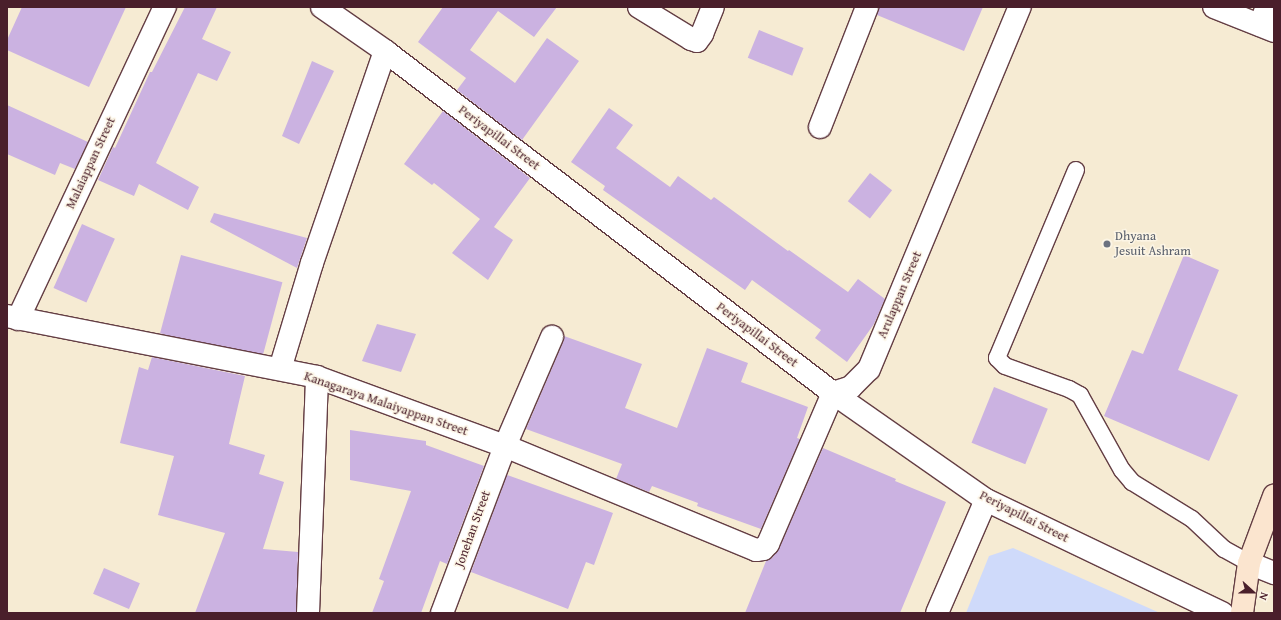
<!DOCTYPE html>
<style>
body{margin:0}
#map{position:relative;width:1281px;height:620px;overflow:hidden;background:#f6ebd3;font-family:"Gentium Book Plus",serif}
div>[style]{position:absolute}
.built>*{inset:0;background:#cfdafa}
.building>*{inset:0;background:#cbb2e1;transform-origin:0 0}
.roads{filter:drop-shadow(1px 0 #643e44) drop-shadow(-1px 0 #643e44) drop-shadow(0 1px #643e44) drop-shadow(0 -1px #643e44)}
.lane>*{height:16px;margin:-8px;padding:0 8px;transform-origin:8px;border-radius:8px;background:#fff}
.street>*{height:22px;margin:-11px;padding:0 11px;transform-origin:11px;border-radius:11px;background:#fff}
.secondary>*{height:22px;margin:-11px;padding:0 11px;transform-origin:11px;border-radius:11px;background:#fbe5cf}
.dots>*{width:11px;height:11px;translate:-50% -50%;box-sizing:border-box;border:2px solid #fcf5e5;border-radius:50%}
span{translate:-50% -50%;white-space:nowrap;text-align:center;line-height:1.15;-webkit-text-stroke:3px #fcf5e5;paint-order:stroke}
.street-label{font-size:13px;color:#4a1f2b}
.worship-label{font-size:13px;color:#5b616d}
.left{translate:0 -50%;text-align:left}
.frame{position:absolute;inset:0;border:8px solid #4a1f2b;pointer-events:none}
.north{position:absolute;left:1233px;top:572px;width:40px;height:40px;-webkit-text-stroke:3px #fcf5e5;paint-order:stroke;rotate:111deg;font-size:11px;font-weight:700;line-height:16px;text-align:center;color:#4a1f2b}
.north::after{content:'';display:block;margin:auto;width:14px;height:18px;background:#4a1f2b;clip-path:polygon(50% 0,100% 100%,50% 72%,0 100%)}
</style>
<div id="map">
<div class="built">
<div style="clip-path:polygon(1013px 548px,1160px 613px,966px 613px,989px 556px)"></div>
</div>
<div class="building">
<div style="clip-path:polygon(22px 7px,126px 7px,89px 87px,7px 50px,7px 40px)"></div>
<div style="clip-path:polygon(185px 7px,217px 7px,202px 39px,231px 52px,217px 81px,198px 73px,156px 163px,199px 187px,188px 210px,139px 184px,134px 196px,98px 180px,113px 147px,115px 148px,150px 72px,152px 72px)"></div>
<div style="clip-path:polygon(443px 7px,557px 7px,534px 37px,498px 11px,470px 50px,515px 83px,547px 38px,579px 61px,522px 140px,457px 90px,466px 78px,418px 42px)"></div>
<div style="clip-path:polygon(879px 7px,983px 7px,964px 51px,877px 15px)"></div>
<div style="left:759px;top:30px;width:48px;height:30px;rotate:22deg"></div>
<div style="clip-path:polygon(312px 61px,334px 71px,299px 144px,282px 136px)"></div>
<div style="clip-path:polygon(7px 105px,88px 142px,75px 169px,60px 163px,55px 175px,7px 154px)"></div>
<div style="clip-path:polygon(609px 108px,633px 125px,616px 148px,670px 187px,678px 176px,711px 200px,714px 197px,788px 251px,789px 250px,848px 292px,858px 279px,885px 299px,874px 324px,847px 362px,815px 338px,821px 330px,752px 280px,745px 290px,603px 190px,605px 186px,571px 162px)"></div>
<div style="clip-path:polygon(443px 111px,530px 178px,494px 227px,513px 240px,488px 280px,452px 253px,480px 219px,434px 183px,432px 185px,404px 164px)"></div>
<div style="left:870px;top:173px;width:28px;height:36px;rotate:38deg"></div>
<div style="clip-path:polygon(214px 213px,307px 238px,297px 268px,210px 222px)"></div>
<div style="left:82px;top:224px;width:36px;height:70px;rotate:24deg"></div>
<div style="left:181px;top:255px;width:105px;height:81px;rotate:15deg"></div>
<div style="clip-path:polygon(1184px 255px,1219px 270px,1178px 370px,1238px 395px,1209px 461px,1104px 416px,1132px 350px,1143px 354px)"></div>
<div style="clip-path:polygon(377px 324px,416px 334px,401px 372px,362px 361px)"></div>
<div style="clip-path:polygon(564px 336px,642px 364px,625px 408px,677px 428px,707px 348px,748px 363px,741px 382px,808px 407px,797px 438px,800px 439px,761px 529px,697px 506px,698px 503px,652px 486px,649px 492px,616px 479px,622px 464px,526px 429px,563px 342px)"></div>
<div style="clip-path:polygon(152px 357px,245px 376px,229px 444px,265px 455px,259px 474px,284px 482px,263px 549px,298px 552px,296px 613px,195px 613px,225px 533px,158px 515px,174px 456px,120px 443px,139px 367px,148px 370px)"></div>
<div style="left:994px;top:387px;width:58px;height:60px;rotate:22deg"></div>
<div style="clip-path:polygon(350px 430px,426px 441px,426px 445px,484px 466px,447px 564px,440px 561px,421px 613px,372px 613px,384px 581px,379px 579px,411px 491px,350px 480px)"></div>
<div style="clip-path:polygon(823px 448px,896px 479px,895px 481px,946px 502px,900px 613px,745px 613px,766px 561px,772px 558px,779px 549px)"></div>
<div style="clip-path:polygon(507px 475px,613px 513px,594px 565px,586px 562px,568px 609px,471px 572px)"></div>
<div style="left:104px;top:568px;width:39px;height:28px;rotate:23deg"></div>
</div>
<div class="roads">
<div class="lane">
<div style="left:1076px;top:170px;width:204px;rotate:112.8deg"></div>
<div style="left:997px;top:358px;width:11px;rotate:45deg"></div>
<div style="left:1005px;top:366px;width:68px;rotate:19.8deg"></div>
<div style="left:1069px;top:389px;width:13px;rotate:29deg"></div>
<div style="left:1080px;top:395px;width:86px;rotate:60.8deg"></div>
<div style="left:1122px;top:470px;width:16px;rotate:50deg"></div>
<div style="left:1132px;top:482px;width:70px;rotate:31.7deg"></div>
<div style="left:1192px;top:519px;width:44px;rotate:43.2deg"></div>
<div style="left:1224px;top:549px;width:29px;rotate:29deg"></div>
</div>
<div class="street">
<div style="left:322px;top:7px;width:77px;rotate:34.9deg"></div>
<div style="left:385px;top:51px;width:564px;rotate:37.36deg"></div>
<div style="left:833px;top:393px;width:187px;rotate:35deg"></div>
<div style="left:986px;top:500px;width:262px;rotate:25.6deg"></div>
<div style="left:639px;top:7px;width:61px;rotate:31.6deg"></div>
<div style="left:691px;top:39px;width:6px;rotate:18deg"></div>
<div style="left:697px;top:41px;width:9px;rotate:-54deg"></div>
<div style="left:702px;top:34px;width:29px;rotate:-68deg"></div>
<div style="left:1214px;top:7px;width:65px;rotate:21.8deg"></div>
<div style="left:1260px;top:25px;width:19px;rotate:-69deg"></div>
<div style="left:820px;top:127px;width:129px;rotate:-68.6deg"></div>
<div style="left:7px;top:316px;width:316px;rotate:11.1deg"></div>
<div style="left:317px;top:377px;width:200px;rotate:20.2deg"></div>
<div style="left:505px;top:446px;width:272px;rotate:22.5deg"></div>
<div style="left:756px;top:550px;width:7px;rotate:-8deg"></div>
<div style="left:763px;top:549px;width:7px;rotate:-45deg"></div>
<div style="left:768px;top:544px;width:164px;rotate:-66.7deg"></div>
<div style="left:833px;top:393px;width:19px;rotate:-18deg"></div>
<div style="left:851px;top:387px;width:25px;rotate:-45deg"></div>
<div style="left:869px;top:369px;width:392px;rotate:-67.4deg"></div>
<div style="left:18px;top:319px;width:345px;rotate:-64.8deg"></div>
<div style="left:280px;top:369px;width:111px;rotate:-73.2deg"></div>
<div style="left:312px;top:263px;width:224px;rotate:-71deg"></div>
<div style="left:1249px;top:563px;width:27px;rotate:22deg"></div>
<div style="left:308px;top:613px;width:236px;rotate:-87.8deg"></div>
<div style="left:442px;top:613px;width:178px;rotate:-69.3deg"></div>
<div style="left:505px;top:446px;width:119px;rotate:-66.7deg"></div>
<div style="left:937px;top:613px;width:123px;rotate:-66.6deg"></div>
</div>
<div class="secondary">
<div style="left:1242px;top:613px;width:50px;rotate:-82deg"></div>
<div style="left:1249px;top:563px;width:72px;rotate:-69.5deg"></div>
</div>
</div>
<div class="dots">
<div style="left:1107px;top:244px;background:#6b7280"></div>
</div>
<div class="street-label">
<span style="left:499px;top:138px;rotate:37deg">Periyapillai Street</span>
<span style="left:91px;top:163px;rotate:-65deg">Malaiappan Street</span>
<span style="left:900px;top:295px;rotate:-67deg">Arulappan Street</span>
<span style="left:757px;top:335px;rotate:37deg">Periyapillai Street</span>
<span style="left:386px;top:404px;rotate:19deg">Kanagaraya Malaiyappan Street</span>
<span style="left:1024px;top:517px;rotate:27deg">Periyapillai Street</span>
<span style="left:473px;top:529px;rotate:-70deg">Jonehan Street</span>
</div>
<div class="worship-label">
<span class="left" style="left:1115px;top:244px">Dhyana<br>Jesuit Ashram</span>
</div>
<div class="frame"></div>
<div class="north">N</div>
</div>
